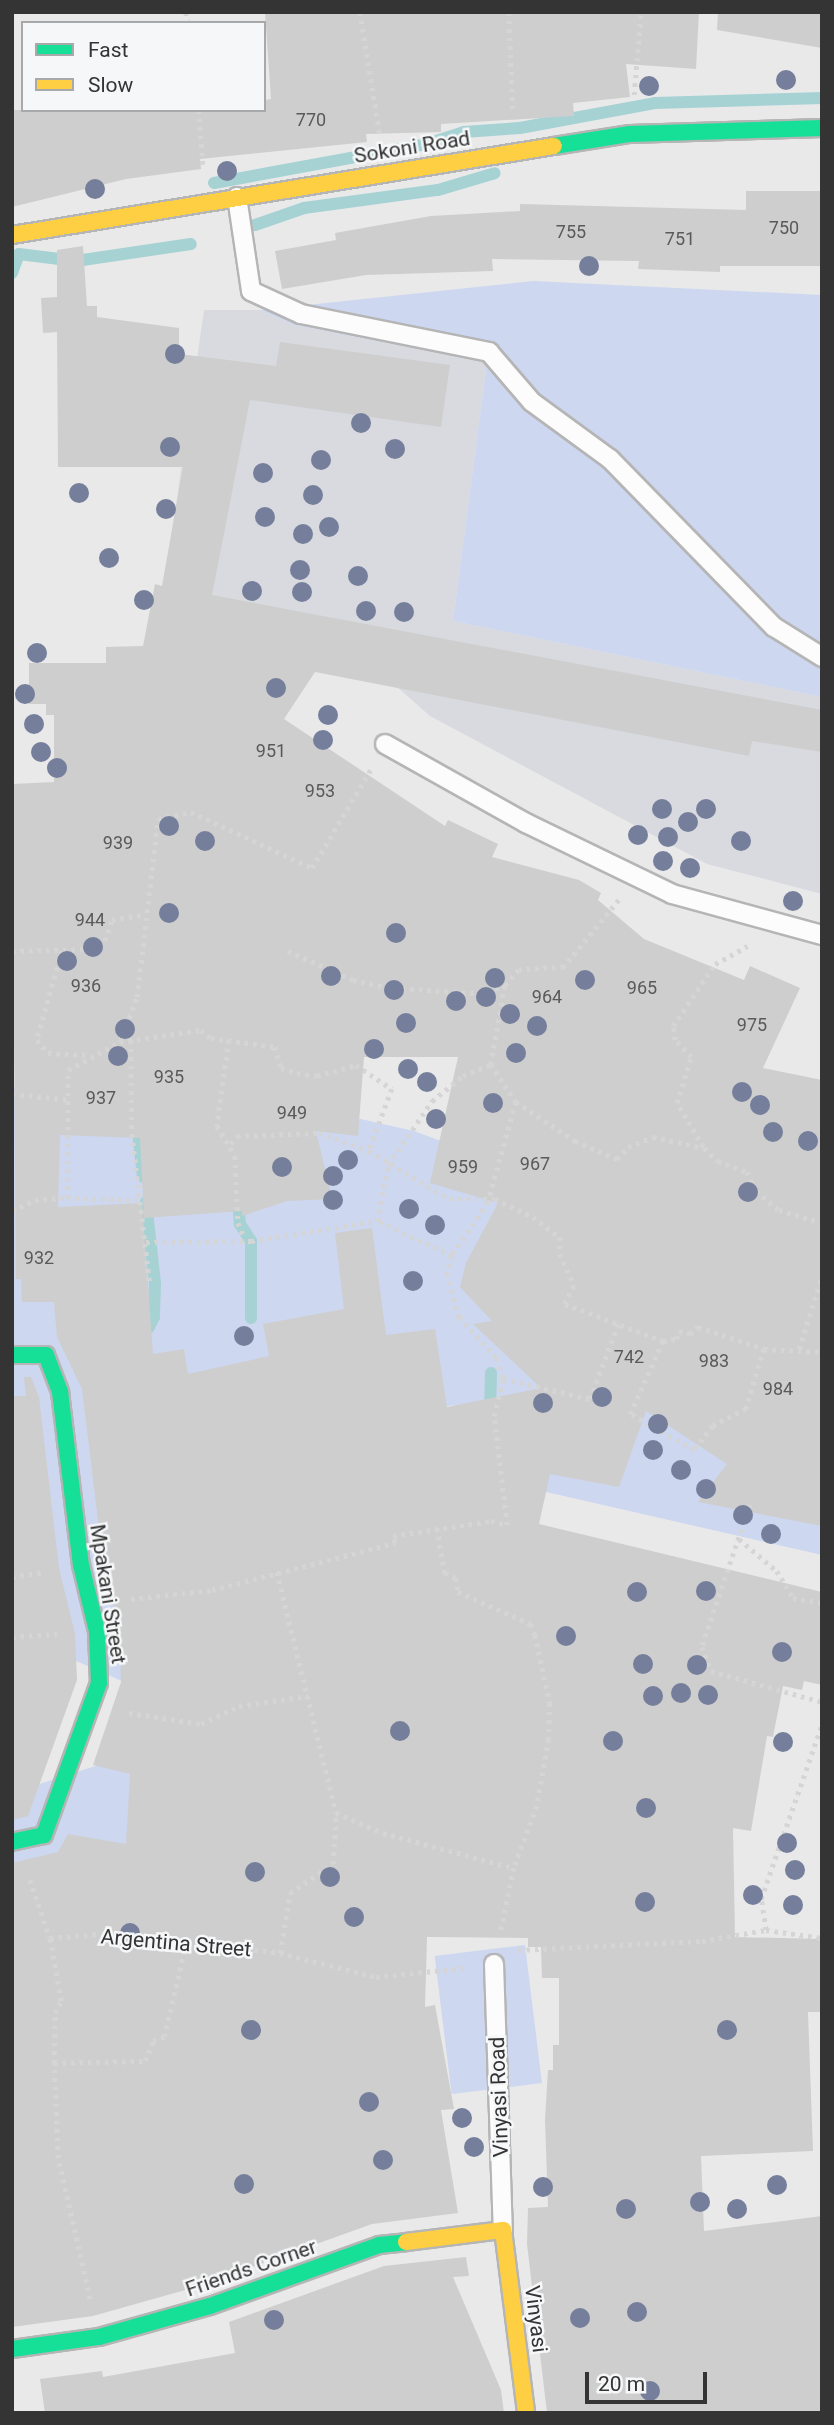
<!DOCTYPE html>
<style>
body{margin:0}
#map{position:relative;width:834px;height:2425px;overflow:hidden;background:#e9e9ea;font-family:Roboto,sans-serif}
div>[style]{position:absolute}
.built>*{inset:0;background:#d8dadf}
.green>*{inset:0;background:#cdd7ef;transform-origin:0 0}
.stream>*{height:12px;margin:-6px;padding:0 6px;transform-origin:6px;border-radius:6px;background:#a6d2d4}
.building>*{inset:0;background:#cecece}
.path>*{height:4.5px;margin-top:-2.25px;transform-origin:0;background:repeating-linear-gradient(90deg,#d5d5d6 0 3.5px,transparent 0 8.5px)}
.roads{filter:drop-shadow(2px 0 #b5b5b6) drop-shadow(-2px 0 #b5b5b6) drop-shadow(0 2px #b5b5b6) drop-shadow(0 -2px #b5b5b6)}
.lane>*{height:18px;margin:-9px;padding:0 9px;transform-origin:9px;border-radius:9px;background:#fcfcfc}
.fast>*{height:16px;margin:-8px;padding:0 8px;transform-origin:8px;border-radius:8px;background:#16e098}
.slow>*{height:16px;margin:-8px;padding:0 8px;transform-origin:8px;border-radius:8px;background:#ffcf43}
.trees>*{width:20px;height:20px;margin:-10px;border-radius:50%;background:#757f9b}
span{translate:-50% -50%;white-space:nowrap;text-align:center;line-height:1.15;-webkit-text-stroke:5px #f6f7f8;paint-order:stroke}
.number-label{font-size:18px;color:#5a5a5a}
.number-label span{-webkit-text-stroke-width:0}
.street-label{font-size:21px;color:#343434}
.frame{position:absolute;inset:0;border:14px solid #343434;pointer-events:none}
.legend{position:absolute;left:21px;top:21px;width:245px;height:91px;box-sizing:border-box;background:#f6f7f8;border:2px solid #a8a9aa;margin:0;padding:9px 12px;list-style:none;font-size:21px;color:#343434}
.legend li{display:flex;align-items:center;gap:14px;height:35px}
.legend b{width:35px;border:2px solid #a8a9aa}
.scale{position:absolute;left:585px;top:2372px;width:122px;height:32px;box-sizing:border-box;border:4px solid #343434;border-top:0;padding-left:9px;font-size:21px;line-height:24px;white-space:nowrap;color:#343434;-webkit-text-stroke:5px #f6f7f8;paint-order:stroke}
</style>
<div id="map">
<div class="built">
<div style="clip-path:polygon(204px 310px,260px 310px,294px 325px,487px 362px,453px 621px,822px 697px,822px 894px,707px 864px,430px 716px,388px 679px,234px 649px,169px 554px)"></div>
</div>
<div class="green">
<div style="clip-path:polygon(533px 281px,822px 295px,822px 697px,453px 621px,487px 362px,294px 325px,260px 310px)"></div>
<div style="clip-path:polygon(95px 1059px,414px 1131px,822px 1283px,822px 1555px,494px 1480px,483px 1402px,376px 1414px,338px 1697px,12px 1926px,12px 1793px,222px 1725px,65px 1656px,12px 1491px,12px 1088px)"></div>
<div style="left:525px;top:1945px;width:139px;height:91px;rotate:83deg"></div>
</div>
<div class="stream">
<div style="left:214px;top:183px;width:217px;rotate:-10.4deg"></div>
<div style="left:427px;top:144px;width:39px;rotate:-18deg"></div>
<div style="left:464px;top:132px;width:56px;rotate:-4.1deg"></div>
<div style="left:520px;top:128px;width:137px;rotate:-10.5deg"></div>
<div style="left:655px;top:103px;width:167px;rotate:-1.7deg"></div>
<div style="left:255px;top:225px;width:52px;rotate:-19.1deg"></div>
<div style="left:304px;top:208px;width:135px;rotate:-7.7deg"></div>
<div style="left:438px;top:190px;width:59px;rotate:-16.6deg"></div>
<div style="left:12px;top:273px;width:20px;rotate:-70deg"></div>
<div style="left:19px;top:254px;width:57px;rotate:7deg"></div>
<div style="left:76px;top:261px;width:116px;rotate:-8.4deg"></div>
<div style="left:137px;top:1122px;width:55px;rotate:83.8deg"></div>
<div style="left:238px;top:1197px;width:27px;rotate:86deg"></div>
<div style="left:240px;top:1224px;width:20px;rotate:57deg"></div>
<div style="left:251px;top:1241px;width:77px;rotate:90deg"></div>
<div style="left:146px;top:1202px;width:82px;rotate:83.7deg"></div>
<div style="left:155px;top:1284px;width:33px;rotate:92deg"></div>
<div style="left:154px;top:1317px;width:13px;rotate:117deg"></div>
<div style="left:490px;top:1414px;width:41px;rotate:-88.6deg"></div>
</div>
<div class="building">
<div style="clip-path:polygon(265px 12px,699px 12px,696px 69px,626px 64px,630px 97px,573px 103px,574px 116px,441px 124px,441px 132px,366px 134px,367px 142px,200px 159px,201px 169px,126px 179px,12px 207px,12px 110px,265px 110px,265px 100px,271px 99px)"></div>
<div style="clip-path:polygon(718px 12px,822px 12px,822px 48px,717px 30px)"></div>
<div style="clip-path:polygon(746px 191px,822px 191px,822px 266px,720px 266px,720px 272px,638px 269px,639px 261px,492px 259px,493px 271px,366px 275px,282px 289px,275px 251px,336px 240px,335px 233px,431px 216px,520px 211px,520px 204px,746px 210px)"></div>
<div style="clip-path:polygon(evenodd,83px 246px,87px 306px,97px 306px,97px 317px,179px 328px,179px 354px,276px 366px,280px 342px,450px 365px,441px 427px,250px 400px,212px 595px,822px 710px,822px 752px,752px 741px,749px 756px,315px 672px,284px 719px,445px 826px,448px 820px,498px 844px,492px 857px,579px 880px,601px 893px,598px 900px,644px 939px,744px 980px,750px 966px,800px 988px,763px 1068px,822px 1080px,822px 1526px,698px 1502px,727px 1464px,646px 1411px,619px 1487px,550px 1474px,539px 1524px,822px 1592px,822px 1685px,804px 1681px,802px 1690px,783px 1686px,773px 1737px,767px 1736px,751px 1831px,733px 1828px,735px 1937px,822px 1939px,822px 2012px,808px 2012px,813px 2151px,701px 2156px,704px 2231px,822px 2216px,822px 2413px,547px 2413px,527px 2244px,528px 2208px,548px 2207px,545px 2120px,548px 2070px,553px 2070px,553px 2045px,559px 2045px,559px 1978px,542px 1978px,541px 1947px,528px 1947px,528px 1938px,427px 1937px,425px 2007px,435px 2005px,454px 2109px,441px 2110px,458px 2213px,372px 2224px,203px 2285px,93px 2316px,12px 2327px,12px 1863px,58px 1852px,68px 1834px,126px 1844px,130px 1774px,93px 1765px,121px 1682px,119px 1630px,103px 1561px,82px 1389px,57px 1337px,54px 1302px,22px 1302px,21px 1279px,16px 1279px,12px 784px,54px 782px,54px 715px,46px 715px,46px 704px,29px 704px,29px 663px,106px 663px,106px 647px,143px 646px,155px 584px,162px 586px,183px 467px,58px 467px,57px 332px,43px 333px,41px 298px,57px 297px,57px 250px,83px 246px,364px 1057px,458px 1057px,430px 1183px,498px 1203px,466px 1263px,460px 1287px,492px 1321px,473px 1324px,541px 1388px,447px 1407px,435px 1329px,386px 1335px,372px 1228px,335px 1233px,344px 1309px,263px 1324px,269px 1356px,188px 1374px,184px 1349px,153px 1354px,142px 1203px,58px 1207px,60px 1135px,140px 1138px,144px 1218px,242px 1211px,242px 1216px,287px 1201px,332px 1199px,316px 1131px,358px 1136px,364px 1057px)"></div>
<div style="clip-path:polygon(24px 1377px,31px 1377px,39px 1397px,59px 1568px,75px 1634px,77px 1680px,28px 1816px,12px 1820px,12px 1396px,26px 1396px)"></div>
<div style="clip-path:polygon(466px 2257px,469px 2276px,453px 2277px,501px 2390px,504px 2413px,45px 2413px,40px 2379px,102px 2371px,103px 2377px,235px 2353px,229px 2322px,384px 2266px)"></div>
</div>
<div class="path">
<div style="left:186px;top:12px;width:11px;rotate:80deg"></div>
<div style="left:360px;top:12px;width:124px;rotate:80.7deg"></div>
<div style="left:509px;top:12px;width:100px;rotate:87.7deg"></div>
<div style="left:634px;top:95px;width:83px;rotate:-85.2deg"></div>
<div style="left:199px;top:110px;width:55px;rotate:85.8deg"></div>
<div style="left:619px;top:900px;width:87px;rotate:129.4deg"></div>
<div style="left:564px;top:967px;width:45px;rotate:176.2deg"></div>
<div style="left:519px;top:970px;width:21px;rotate:131deg"></div>
<div style="left:505px;top:986px;width:79px;rotate:100.2deg"></div>
<div style="left:491px;top:1064px;width:45px;rotate:56.7deg"></div>
<div style="left:516px;top:1102px;width:71px;rotate:33.5deg"></div>
<div style="left:575px;top:1141px;width:46px;rotate:23.2deg"></div>
<div style="left:617px;top:1159px;width:16px;rotate:-47deg"></div>
<div style="left:628px;top:1147px;width:27px;rotate:-22deg"></div>
<div style="left:653px;top:1137px;width:52px;rotate:12.2deg"></div>
<div style="left:704px;top:1148px;width:19px;rotate:43deg"></div>
<div style="left:718px;top:1161px;width:31px;rotate:21deg"></div>
<div style="left:747px;top:1172px;width:21px;rotate:65deg"></div>
<div style="left:756px;top:1191px;width:30px;rotate:40deg"></div>
<div style="left:779px;top:1210px;width:45px;rotate:16.8deg"></div>
<div style="left:12px;top:951px;width:78px;rotate:-1.5deg"></div>
<div style="left:90px;top:949px;width:17px;rotate:-28deg"></div>
<div style="left:105px;top:941px;width:22px;rotate:-72deg"></div>
<div style="left:112px;top:920px;width:34px;rotate:-10deg"></div>
<div style="left:62px;top:951px;width:92px;rotate:105.7deg"></div>
<div style="left:37px;top:1040px;width:17px;rotate:50deg"></div>
<div style="left:48px;top:1053px;width:40px;rotate:2.9deg"></div>
<div style="left:288px;top:951px;width:71px;rotate:24deg"></div>
<div style="left:353px;top:980px;width:33px;rotate:12deg"></div>
<div style="left:385px;top:987px;width:85px;rotate:4deg"></div>
<div style="left:470px;top:993px;width:36px;rotate:-11deg"></div>
<div style="left:131px;top:1040px;width:94px;rotate:89.4deg"></div>
<div style="left:132px;top:1134px;width:151px;rotate:83.2deg"></div>
<div style="left:229px;top:1040px;width:87px;rotate:97.9deg"></div>
<div style="left:217px;top:1126px;width:35px;rotate:59deg"></div>
<div style="left:235px;top:1156px;width:67px;rotate:87.4deg"></div>
<div style="left:238px;top:1223px;width:17px;rotate:66deg"></div>
<div style="left:120px;top:1042px;width:82px;rotate:-8.4deg"></div>
<div style="left:201px;top:1030px;width:13px;rotate:39deg"></div>
<div style="left:211px;top:1038px;width:65px;rotate:8deg"></div>
<div style="left:275px;top:1047px;width:22px;rotate:74deg"></div>
<div style="left:281px;top:1068px;width:17px;rotate:17deg"></div>
<div style="left:297px;top:1073px;width:20px;rotate:9deg"></div>
<div style="left:317px;top:1076px;width:41px;rotate:-15.8deg"></div>
<div style="left:356px;top:1065px;width:43px;rotate:33.7deg"></div>
<div style="left:392px;top:1089px;width:66px;rotate:110.4deg"></div>
<div style="left:369px;top:1151px;width:93px;rotate:31deg"></div>
<div style="left:449px;top:1199px;width:46px"></div>
<div style="left:495px;top:1199px;width:42px;rotate:25.3deg"></div>
<div style="left:533px;top:1217px;width:34px;rotate:37deg"></div>
<div style="left:560px;top:1237px;width:17px;rotate:90deg"></div>
<div style="left:560px;top:1254px;width:35px;rotate:66deg"></div>
<div style="left:574px;top:1286px;width:20px;rotate:117deg"></div>
<div style="left:565px;top:1304px;width:105px;rotate:20.7deg"></div>
<div style="left:12px;top:1094px;width:59px;rotate:5.8deg"></div>
<div style="left:516px;top:1102px;width:104px;rotate:105.6deg"></div>
<div style="left:488px;top:1202px;width:65px;rotate:123.7deg"></div>
<div style="left:452px;top:1256px;width:18px;rotate:106deg"></div>
<div style="left:447px;top:1273px;width:46px;rotate:74.7deg"></div>
<div style="left:459px;top:1317px;width:56px;rotate:47.2deg"></div>
<div style="left:497px;top:1358px;width:22px;rotate:74deg"></div>
<div style="left:503px;top:1379px;width:89px;rotate:12.9deg"></div>
<div style="left:590px;top:1399px;width:80px;rotate:-69.5deg"></div>
<div style="left:231px;top:1144px;width:10px;rotate:-53deg"></div>
<div style="left:237px;top:1136px;width:82px;rotate:-2.1deg"></div>
<div style="left:319px;top:1133px;width:53px;rotate:19.8deg"></div>
<div style="left:703px;top:1147px;width:51px;rotate:-120.6deg"></div>
<div style="left:677px;top:1103px;width:48px;rotate:-73.1deg"></div>
<div style="left:691px;top:1057px;width:23px;rotate:-133deg"></div>
<div style="left:675px;top:1040px;width:14px;rotate:-98deg"></div>
<div style="left:673px;top:1026px;width:75px;rotate:-55.9deg"></div>
<div style="left:715px;top:964px;width:37px;rotate:-29deg"></div>
<div style="left:67px;top:1198px;width:75px;rotate:1.5deg"></div>
<div style="left:12px;top:1211px;width:25px;rotate:-26deg"></div>
<div style="left:35px;top:1200px;width:32px;rotate:-4deg"></div>
<div style="left:67px;top:1198px;width:128px;rotate:-89.6deg"></div>
<div style="left:68px;top:1070px;width:59px;rotate:-28.3deg"></div>
<div style="left:120px;top:1042px;width:48px;rotate:-69.3deg"></div>
<div style="left:137px;top:997px;width:179px;rotate:-83.3deg"></div>
<div style="left:158px;top:819px;width:34px;rotate:-12deg"></div>
<div style="left:191px;top:812px;width:133px;rotate:24.8deg"></div>
<div style="left:312px;top:868px;width:115px;rotate:-59.2deg"></div>
<div style="left:146px;top:1242px;width:105px;rotate:-0.5deg"></div>
<div style="left:251px;top:1241px;width:128px;rotate:-9deg"></div>
<div style="left:452px;top:1256px;width:83px;rotate:-155deg"></div>
<div style="left:377px;top:1221px;width:57px;rotate:-78.9deg"></div>
<div style="left:388px;top:1165px;width:78px;rotate:-55.5deg"></div>
<div style="left:432px;top:1101px;width:40px;rotate:-39deg"></div>
<div style="left:463px;top:1076px;width:30px;rotate:-23deg"></div>
<div style="left:764px;top:1349px;width:63px;rotate:106.7deg"></div>
<div style="left:746px;top:1409px;width:37px;rotate:153deg"></div>
<div style="left:713px;top:1426px;width:31px;rotate:128deg"></div>
<div style="left:694px;top:1450px;width:73px;rotate:-150.6deg"></div>
<div style="left:630px;top:1414px;width:80px;rotate:-65.7deg"></div>
<div style="left:663px;top:1341px;width:13px;rotate:-9deg"></div>
<div style="left:676px;top:1339px;width:9px;rotate:-69deg"></div>
<div style="left:679px;top:1331px;width:11px;rotate:15deg"></div>
<div style="left:690px;top:1334px;width:11px;rotate:-41deg"></div>
<div style="left:698px;top:1327px;width:70px;rotate:18.4deg"></div>
<div style="left:764px;top:1349px;width:58px;rotate:3deg"></div>
<div style="left:799px;top:1349px;width:77px;rotate:-72.5deg"></div>
<div style="left:750px;top:1505px;width:150px;rotate:108.7deg"></div>
<div style="left:702px;top:1647px;width:26px;rotate:69deg"></div>
<div style="left:711px;top:1671px;width:115px;rotate:15.6deg"></div>
<div style="left:437px;top:1528px;width:46px;rotate:79.9deg"></div>
<div style="left:445px;top:1573px;width:12px;rotate:24deg"></div>
<div style="left:456px;top:1578px;width:14px;rotate:82deg"></div>
<div style="left:458px;top:1592px;width:80px;rotate:23.7deg"></div>
<div style="left:531px;top:1624px;width:12px;rotate:70deg"></div>
<div style="left:535px;top:1635px;width:70px;rotate:77.6deg"></div>
<div style="left:550px;top:1703px;width:36px;rotate:92deg"></div>
<div style="left:549px;top:1739px;width:68px;rotate:100.2deg"></div>
<div style="left:537px;top:1806px;width:66px;rotate:110.4deg"></div>
<div style="left:739px;top:1539px;width:50px;rotate:40.1deg"></div>
<div style="left:777px;top:1571px;width:31px;rotate:59deg"></div>
<div style="left:793px;top:1598px;width:29px;rotate:10deg"></div>
<div style="left:277px;top:1572px;width:248px;rotate:76.2deg"></div>
<div style="left:336px;top:1813px;width:51px;rotate:23.1deg"></div>
<div style="left:383px;top:1833px;width:136px;rotate:15deg"></div>
<div style="left:514px;top:1868px;width:68px;rotate:101.8deg"></div>
<div style="left:12px;top:1577px;width:30px;rotate:-9deg"></div>
<div style="left:131px;top:1599px;width:81px;rotate:-6.3deg"></div>
<div style="left:212px;top:1590px;width:189px;rotate:-14.4deg"></div>
<div style="left:395px;top:1543px;width:7px;rotate:-106deg"></div>
<div style="left:393px;top:1536px;width:99px;rotate:-8.7deg"></div>
<div style="left:491px;top:1521px;width:16px;rotate:14deg"></div>
<div style="left:507px;top:1525px;width:110px;rotate:-96.8deg"></div>
<div style="left:494px;top:1416px;width:38px;rotate:-76deg"></div>
<div style="left:12px;top:1637px;width:45px;rotate:-3.8deg"></div>
<div style="left:129px;top:1713px;width:73px;rotate:8.7deg"></div>
<div style="left:201px;top:1724px;width:42px;rotate:-25.3deg"></div>
<div style="left:239px;top:1706px;width:70px;rotate:-8.2deg"></div>
<div style="left:30px;top:1880px;width:61px;rotate:71deg"></div>
<div style="left:766px;top:1930px;width:31px;rotate:-99deg"></div>
<div style="left:761px;top:1899px;width:185px;rotate:-70.8deg"></div>
<div style="left:518px;top:1950px;width:184px;rotate:-2.8deg"></div>
<div style="left:702px;top:1941px;width:65px;rotate:-9.8deg"></div>
<div style="left:766px;top:1930px;width:57px;rotate:8.1deg"></div>
<div style="left:280px;top:1953px;width:61px;rotate:-80.5deg"></div>
<div style="left:290px;top:1893px;width:52px;rotate:-34deg"></div>
<div style="left:333px;top:1864px;width:51px;rotate:-86.6deg"></div>
<div style="left:54px;top:2063px;width:91px;rotate:-1.3deg"></div>
<div style="left:145px;top:2061px;width:22px;rotate:-68deg"></div>
<div style="left:153px;top:2041px;width:12px;rotate:-20deg"></div>
<div style="left:164px;top:2037px;width:97px;rotate:-76.8deg"></div>
<div style="left:90px;top:2299px;width:145px;rotate:-102.8deg"></div>
<div style="left:58px;top:2158px;width:95px;rotate:-92.4deg"></div>
<div style="left:54px;top:2063px;width:50px;rotate:-88.9deg"></div>
<div style="left:55px;top:2013px;width:13px;rotate:-63deg"></div>
<div style="left:61px;top:2001px;width:64px;rotate:-99.9deg"></div>
<div style="left:50px;top:1938px;width:61px;rotate:-4.7deg"></div>
<div style="left:111px;top:1933px;width:170px;rotate:6.7deg"></div>
<div style="left:280px;top:1953px;width:99px;rotate:14deg"></div>
<div style="left:376px;top:1977px;width:88px;rotate:-5.8deg"></div>
</div>
<div class="roads">
<div class="lane">
<div style="left:237px;top:197px;width:95px;rotate:81.5deg"></div>
<div style="left:251px;top:291px;width:55px;rotate:24.7deg"></div>
<div style="left:301px;top:314px;width:192px;rotate:11.4deg"></div>
<div style="left:489px;top:352px;width:66px;rotate:49.3deg"></div>
<div style="left:532px;top:402px;width:97px;rotate:36.2deg"></div>
<div style="left:610px;top:459px;width:235px;rotate:45.7deg"></div>
<div style="left:774px;top:627px;width:57px;rotate:32deg"></div>
<div style="left:385px;top:744px;width:162px;rotate:29.3deg"></div>
<div style="left:526px;top:823px;width:162px;rotate:25.9deg"></div>
<div style="left:672px;top:894px;width:156px;rotate:15.3deg"></div>
<div style="left:494px;top:1964px;width:266px;rotate:88.1deg"></div>
</div>
<div class="fast">
<div style="left:554px;top:146px;width:77px;rotate:-9deg"></div>
<div style="left:630px;top:134px;width:192px;rotate:-1.8deg"></div>
<div style="left:12px;top:1355px;width:34px"></div>
<div style="left:46px;top:1355px;width:40px;rotate:69deg"></div>
<div style="left:60px;top:1392px;width:174px;rotate:83.1deg"></div>
<div style="left:81px;top:1565px;width:68px;rotate:76.4deg"></div>
<div style="left:97px;top:1631px;width:52px;rotate:87.8deg"></div>
<div style="left:99px;top:1683px;width:162px;rotate:109.9deg"></div>
<div style="left:44px;top:1835px;width:33px;rotate:168deg"></div>
<div style="left:12px;top:2349px;width:88px;rotate:-7.9deg"></div>
<div style="left:99px;top:2337px;width:115px;rotate:-15.6deg"></div>
<div style="left:210px;top:2306px;width:180px;rotate:-19.8deg"></div>
<div style="left:379px;top:2245px;width:27px;rotate:-6deg"></div>
</div>
<div class="slow">
<div style="left:12px;top:235px;width:549px;rotate:-9.33deg"></div>
<div style="left:406px;top:2242px;width:98px;rotate:-7.1deg"></div>
<div style="left:503px;top:2230px;width:184px;rotate:82.8deg"></div>
</div>
</div>
<div class="trees">
<div style="left:786px;top:80px"></div>
<div style="left:649px;top:86px"></div>
<div style="left:227px;top:171px"></div>
<div style="left:95px;top:189px"></div>
<div style="left:589px;top:266px"></div>
<div style="left:175px;top:354px"></div>
<div style="left:361px;top:423px"></div>
<div style="left:170px;top:447px"></div>
<div style="left:395px;top:449px"></div>
<div style="left:321px;top:460px"></div>
<div style="left:263px;top:473px"></div>
<div style="left:79px;top:493px"></div>
<div style="left:313px;top:495px"></div>
<div style="left:166px;top:509px"></div>
<div style="left:265px;top:517px"></div>
<div style="left:329px;top:527px"></div>
<div style="left:303px;top:534px"></div>
<div style="left:109px;top:558px"></div>
<div style="left:300px;top:570px"></div>
<div style="left:358px;top:576px"></div>
<div style="left:252px;top:591px"></div>
<div style="left:302px;top:592px"></div>
<div style="left:144px;top:600px"></div>
<div style="left:366px;top:611px"></div>
<div style="left:404px;top:612px"></div>
<div style="left:37px;top:653px"></div>
<div style="left:276px;top:688px"></div>
<div style="left:25px;top:694px"></div>
<div style="left:328px;top:715px"></div>
<div style="left:34px;top:724px"></div>
<div style="left:323px;top:740px"></div>
<div style="left:41px;top:752px"></div>
<div style="left:57px;top:768px"></div>
<div style="left:662px;top:809px"></div>
<div style="left:706px;top:809px"></div>
<div style="left:688px;top:822px"></div>
<div style="left:169px;top:826px"></div>
<div style="left:638px;top:835px"></div>
<div style="left:668px;top:837px"></div>
<div style="left:205px;top:841px"></div>
<div style="left:741px;top:841px"></div>
<div style="left:663px;top:861px"></div>
<div style="left:690px;top:868px"></div>
<div style="left:793px;top:901px"></div>
<div style="left:169px;top:913px"></div>
<div style="left:396px;top:933px"></div>
<div style="left:93px;top:947px"></div>
<div style="left:67px;top:961px"></div>
<div style="left:331px;top:976px"></div>
<div style="left:495px;top:978px"></div>
<div style="left:585px;top:980px"></div>
<div style="left:394px;top:990px"></div>
<div style="left:486px;top:997px"></div>
<div style="left:456px;top:1001px"></div>
<div style="left:510px;top:1014px"></div>
<div style="left:406px;top:1023px"></div>
<div style="left:537px;top:1026px"></div>
<div style="left:125px;top:1029px"></div>
<div style="left:374px;top:1049px"></div>
<div style="left:516px;top:1053px"></div>
<div style="left:118px;top:1056px"></div>
<div style="left:408px;top:1069px"></div>
<div style="left:427px;top:1082px"></div>
<div style="left:742px;top:1092px"></div>
<div style="left:493px;top:1103px"></div>
<div style="left:760px;top:1105px"></div>
<div style="left:436px;top:1119px"></div>
<div style="left:773px;top:1132px"></div>
<div style="left:808px;top:1141px"></div>
<div style="left:348px;top:1160px"></div>
<div style="left:282px;top:1167px"></div>
<div style="left:333px;top:1176px"></div>
<div style="left:748px;top:1192px"></div>
<div style="left:333px;top:1200px"></div>
<div style="left:409px;top:1209px"></div>
<div style="left:435px;top:1225px"></div>
<div style="left:413px;top:1281px"></div>
<div style="left:244px;top:1336px"></div>
<div style="left:602px;top:1397px"></div>
<div style="left:543px;top:1403px"></div>
<div style="left:658px;top:1424px"></div>
<div style="left:653px;top:1450px"></div>
<div style="left:681px;top:1470px"></div>
<div style="left:706px;top:1489px"></div>
<div style="left:743px;top:1515px"></div>
<div style="left:771px;top:1534px"></div>
<div style="left:706px;top:1591px"></div>
<div style="left:637px;top:1592px"></div>
<div style="left:566px;top:1636px"></div>
<div style="left:782px;top:1652px"></div>
<div style="left:643px;top:1664px"></div>
<div style="left:697px;top:1665px"></div>
<div style="left:681px;top:1693px"></div>
<div style="left:708px;top:1695px"></div>
<div style="left:653px;top:1696px"></div>
<div style="left:400px;top:1731px"></div>
<div style="left:613px;top:1741px"></div>
<div style="left:783px;top:1742px"></div>
<div style="left:646px;top:1808px"></div>
<div style="left:787px;top:1843px"></div>
<div style="left:795px;top:1870px"></div>
<div style="left:255px;top:1872px"></div>
<div style="left:330px;top:1877px"></div>
<div style="left:753px;top:1895px"></div>
<div style="left:645px;top:1902px"></div>
<div style="left:793px;top:1905px"></div>
<div style="left:354px;top:1917px"></div>
<div style="left:130px;top:1933px"></div>
<div style="left:251px;top:2030px"></div>
<div style="left:727px;top:2030px"></div>
<div style="left:369px;top:2102px"></div>
<div style="left:462px;top:2118px"></div>
<div style="left:474px;top:2147px"></div>
<div style="left:383px;top:2160px"></div>
<div style="left:244px;top:2184px"></div>
<div style="left:777px;top:2185px"></div>
<div style="left:543px;top:2187px"></div>
<div style="left:700px;top:2202px"></div>
<div style="left:626px;top:2209px"></div>
<div style="left:737px;top:2209px"></div>
<div style="left:637px;top:2312px"></div>
<div style="left:580px;top:2318px"></div>
<div style="left:274px;top:2320px"></div>
<div style="left:650px;top:2391px"></div>
</div>
<div class="number-label">
<span style="left:311px;top:120px">770</span>
<span style="left:784px;top:228px">750</span>
<span style="left:571px;top:232px">755</span>
<span style="left:680px;top:239px">751</span>
<span style="left:271px;top:751px">951</span>
<span style="left:320px;top:791px">953</span>
<span style="left:118px;top:843px">939</span>
<span style="left:90px;top:920px">944</span>
<span style="left:86px;top:986px">936</span>
<span style="left:642px;top:988px">965</span>
<span style="left:547px;top:997px">964</span>
<span style="left:752px;top:1025px">975</span>
<span style="left:169px;top:1077px">935</span>
<span style="left:101px;top:1098px">937</span>
<span style="left:292px;top:1113px">949</span>
<span style="left:535px;top:1164px">967</span>
<span style="left:463px;top:1167px">959</span>
<span style="left:39px;top:1258px">932</span>
<span style="left:629px;top:1357px">742</span>
<span style="left:714px;top:1361px">983</span>
<span style="left:778px;top:1389px">984</span>
</div>
<div class="street-label">
<span style="left:412px;top:147px;rotate:-9deg">Sokoni Road</span>
<span style="left:108px;top:1594px;rotate:81deg">Mpakani Street</span>
<span style="left:176px;top:1943px;rotate:5deg">Argentina Street</span>
<span style="left:499px;top:2097px;rotate:-92deg">Vinyasi Road</span>
<span style="left:251px;top:2268px;rotate:-19deg">Friends Corner</span>
<span style="left:536px;top:2319px;rotate:83deg">Vinyasi</span>
</div>
<div class="frame"></div>
<ul class="legend">
<li><b style="height:9px;background:#16e098"></b>Fast</li>
<li><b style="height:9px;background:#ffcf43"></b>Slow</li>
</ul>
<div class="scale">20 m</div>
</div>
